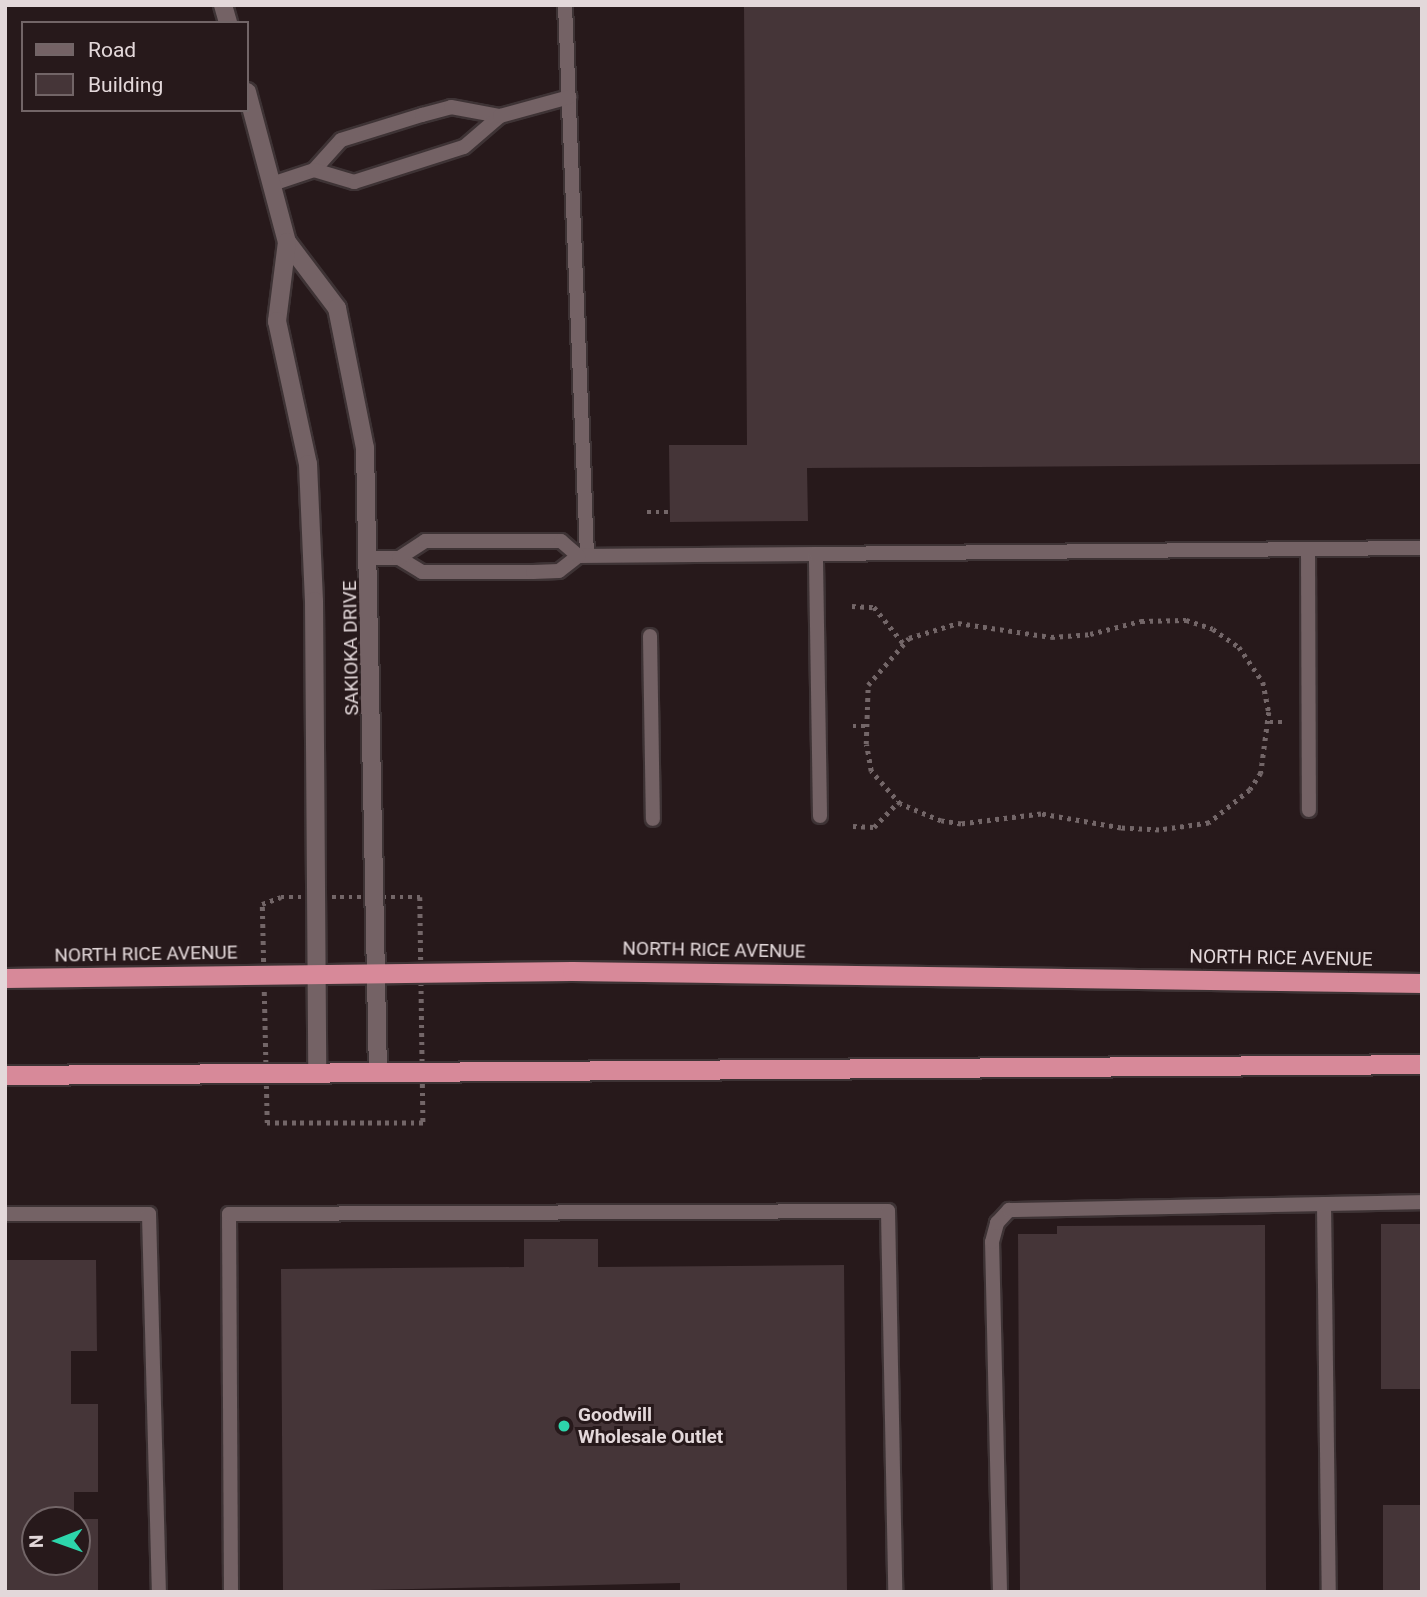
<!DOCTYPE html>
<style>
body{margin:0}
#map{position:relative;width:1427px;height:1597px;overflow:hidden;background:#27191b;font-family:Roboto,sans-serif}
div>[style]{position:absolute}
.building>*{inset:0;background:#453538;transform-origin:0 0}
.path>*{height:4.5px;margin-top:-2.25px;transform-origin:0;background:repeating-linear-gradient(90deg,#736668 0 3.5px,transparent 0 8.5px)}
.roads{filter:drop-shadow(2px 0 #3e3335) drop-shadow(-2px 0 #3e3335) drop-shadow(0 2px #3e3335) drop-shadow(0 -2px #3e3335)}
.service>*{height:14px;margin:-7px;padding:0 7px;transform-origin:7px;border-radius:7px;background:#746265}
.tertiary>*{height:18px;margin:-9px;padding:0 9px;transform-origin:9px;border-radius:9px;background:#746265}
.trunk>*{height:19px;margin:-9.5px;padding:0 9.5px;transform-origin:9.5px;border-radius:9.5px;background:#d78999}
.dots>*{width:19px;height:19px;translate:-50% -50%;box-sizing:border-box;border:4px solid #27191b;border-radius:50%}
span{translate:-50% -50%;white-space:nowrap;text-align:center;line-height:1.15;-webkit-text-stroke:6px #27191b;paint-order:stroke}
.street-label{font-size:19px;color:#e3d8da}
.poi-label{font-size:19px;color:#e3d8da;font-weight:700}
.left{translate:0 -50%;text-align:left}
.frame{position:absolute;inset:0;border:7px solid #e3d8da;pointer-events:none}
.legend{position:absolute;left:21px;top:21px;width:228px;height:91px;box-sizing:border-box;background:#27191b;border:2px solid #726567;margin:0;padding:9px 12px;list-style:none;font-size:21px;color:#e3d8da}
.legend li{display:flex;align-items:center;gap:14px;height:35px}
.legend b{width:35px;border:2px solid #726567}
.north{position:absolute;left:21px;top:1506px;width:70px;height:70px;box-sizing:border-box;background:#27191b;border:2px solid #726567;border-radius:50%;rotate:269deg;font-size:19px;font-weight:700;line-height:28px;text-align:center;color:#e3d8da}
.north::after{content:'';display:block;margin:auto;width:24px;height:32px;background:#2dd5ab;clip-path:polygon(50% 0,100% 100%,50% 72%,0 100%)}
</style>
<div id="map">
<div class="building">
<div style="clip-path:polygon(744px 5px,1422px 5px,1422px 464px,807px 468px,808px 521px,670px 522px,669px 445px,747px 445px)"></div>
<div style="left:1381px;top:1224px;width:41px;height:165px"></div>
<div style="clip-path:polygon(1265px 1225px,1266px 1592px,1020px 1592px,1018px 1234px,1057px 1234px,1057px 1226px)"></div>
<div style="clip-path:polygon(524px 1239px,598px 1239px,598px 1267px,844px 1265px,847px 1592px,680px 1592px,680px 1583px,283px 1592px,281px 1269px,524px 1267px)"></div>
<div style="clip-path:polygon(5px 1260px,96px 1260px,97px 1351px,71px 1351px,71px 1404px,98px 1404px,98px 1492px,74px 1492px,74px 1520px,35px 1520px,35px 1562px,77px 1562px,77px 1519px,98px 1519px,98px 1592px,5px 1592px)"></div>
<div style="left:1383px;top:1505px;width:39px;height:87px"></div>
</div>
<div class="path">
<div style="left:647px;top:512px;width:23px"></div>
<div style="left:852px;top:606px;width:22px;rotate:3deg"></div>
<div style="left:874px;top:607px;width:46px;rotate:51.1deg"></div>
<div style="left:1186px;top:620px;width:28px;rotate:18deg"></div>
<div style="left:1213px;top:629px;width:32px;rotate:35deg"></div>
<div style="left:1239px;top:647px;width:42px;rotate:55.6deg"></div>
<div style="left:1263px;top:682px;width:31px;rotate:79deg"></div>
<div style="left:1269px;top:712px;width:62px;rotate:97.5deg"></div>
<div style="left:1261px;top:773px;width:20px;rotate:123deg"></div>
<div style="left:1250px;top:790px;width:53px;rotate:141.2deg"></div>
<div style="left:1209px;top:823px;width:50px;rotate:172deg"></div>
<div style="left:1159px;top:830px;width:38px;rotate:-177deg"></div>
<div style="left:1121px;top:828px;width:81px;rotate:-170.1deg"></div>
<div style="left:1041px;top:814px;width:81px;rotate:172.9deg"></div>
<div style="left:961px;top:824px;width:20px;rotate:-171deg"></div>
<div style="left:941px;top:821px;width:44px;rotate:-157.5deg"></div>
<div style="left:900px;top:804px;width:44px;rotate:-131.3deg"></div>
<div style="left:871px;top:771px;width:27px;rotate:-100deg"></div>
<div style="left:866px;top:744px;width:59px;rotate:-88.1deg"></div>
<div style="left:868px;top:685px;width:62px;rotate:-48.9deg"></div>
<div style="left:909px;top:638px;width:51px;rotate:-17deg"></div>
<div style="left:958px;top:623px;width:94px;rotate:8.6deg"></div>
<div style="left:1051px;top:637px;width:39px;rotate:-4deg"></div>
<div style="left:1090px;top:634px;width:53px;rotate:-14.3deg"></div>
<div style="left:1141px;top:621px;width:45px;rotate:-1.3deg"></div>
<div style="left:1270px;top:722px;width:17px"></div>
<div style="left:853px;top:726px;width:13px"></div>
<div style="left:853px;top:826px;width:21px;rotate:3deg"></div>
<div style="left:874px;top:827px;width:35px;rotate:-46deg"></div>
<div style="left:420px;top:897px;width:226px;rotate:89.2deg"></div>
<div style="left:423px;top:1123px;width:156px;rotate:180deg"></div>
<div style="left:267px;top:1123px;width:219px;rotate:-91.3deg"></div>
<div style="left:262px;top:904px;width:20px;rotate:-20deg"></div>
<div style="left:281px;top:897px;width:139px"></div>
</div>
<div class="roads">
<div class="service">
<div style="left:565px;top:5px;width:550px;rotate:87.71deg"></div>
<div style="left:314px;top:170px;width:40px;rotate:-48deg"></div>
<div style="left:341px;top:140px;width:85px;rotate:-17.2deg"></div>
<div style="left:422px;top:115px;width:30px;rotate:-15deg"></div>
<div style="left:451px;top:107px;width:50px;rotate:10.4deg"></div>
<div style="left:272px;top:184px;width:44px;rotate:-18.4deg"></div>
<div style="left:314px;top:170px;width:42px;rotate:16.7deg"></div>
<div style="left:354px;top:182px;width:115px;rotate:-17.7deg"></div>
<div style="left:464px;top:147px;width:48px;rotate:-40.7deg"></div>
<div style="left:500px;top:116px;width:72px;rotate:-15.4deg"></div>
<div style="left:1308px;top:549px;width:261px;rotate:89.8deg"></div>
<div style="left:370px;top:558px;width:29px"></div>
<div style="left:399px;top:558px;width:27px;rotate:31deg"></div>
<div style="left:422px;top:572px;width:111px"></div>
<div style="left:533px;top:572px;width:26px;rotate:-2deg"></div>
<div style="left:559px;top:571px;width:24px;rotate:-38deg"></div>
<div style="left:578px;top:556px;width:238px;rotate:-0.5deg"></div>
<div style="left:399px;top:558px;width:31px;rotate:-33deg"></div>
<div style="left:425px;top:541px;width:136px"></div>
<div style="left:561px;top:541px;width:23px;rotate:41deg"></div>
<div style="left:650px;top:636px;width:183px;rotate:89.1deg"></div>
<div style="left:820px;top:816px;width:262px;rotate:-90.9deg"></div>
<div style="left:816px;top:554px;width:606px;rotate:-0.57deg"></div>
<div style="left:1324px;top:1204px;width:388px;rotate:89.3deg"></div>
<div style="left:5px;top:1214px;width:144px"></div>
<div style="left:149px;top:1214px;width:378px;rotate:88.5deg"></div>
<div style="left:231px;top:1592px;width:378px;rotate:-90.3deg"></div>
<div style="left:229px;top:1214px;width:659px;rotate:-0.26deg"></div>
<div style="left:888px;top:1211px;width:381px;rotate:88.9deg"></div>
<div style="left:1000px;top:1592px;width:350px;rotate:-91.3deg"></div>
<div style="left:992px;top:1242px;width:20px;rotate:-75deg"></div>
<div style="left:997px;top:1223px;width:18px;rotate:-47deg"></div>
<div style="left:1009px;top:1210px;width:413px;rotate:-1.1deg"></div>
</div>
<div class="tertiary">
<div style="left:223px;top:5px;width:19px;rotate:74deg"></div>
<div style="left:247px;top:92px;width:155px;rotate:75.1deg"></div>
<div style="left:287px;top:242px;width:83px;rotate:52.9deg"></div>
<div style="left:337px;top:308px;width:143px;rotate:78.7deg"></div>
<div style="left:365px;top:448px;width:624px;rotate:88.81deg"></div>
<div style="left:287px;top:242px;width:80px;rotate:97.2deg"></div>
<div style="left:277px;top:321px;width:146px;rotate:77.8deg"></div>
<div style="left:308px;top:464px;width:137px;rotate:87.5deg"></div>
<div style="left:314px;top:601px;width:472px;rotate:89.6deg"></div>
</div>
<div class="trunk">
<div style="left:5px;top:978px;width:567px;rotate:-0.71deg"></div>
<div style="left:572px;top:971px;width:850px;rotate:0.81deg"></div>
<div style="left:5px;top:1075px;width:1417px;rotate:-0.44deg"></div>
</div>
</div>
<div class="dots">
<div style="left:564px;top:1426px;background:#2dd5ab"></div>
</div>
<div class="street-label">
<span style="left:351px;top:648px;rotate:-91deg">SAKIOKA DRIVE</span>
<span style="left:714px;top:950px;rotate:1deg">NORTH RICE AVENUE</span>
<span style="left:146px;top:954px;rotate:-1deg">NORTH RICE AVENUE</span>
<span style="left:1281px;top:958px;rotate:1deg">NORTH RICE AVENUE</span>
</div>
<div class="poi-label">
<span class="left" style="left:578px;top:1426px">Goodwill<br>Wholesale Outlet</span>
</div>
<div class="frame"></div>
<ul class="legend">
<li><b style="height:9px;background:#746265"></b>Road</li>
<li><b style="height:19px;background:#453538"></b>Building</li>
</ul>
<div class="north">N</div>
</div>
